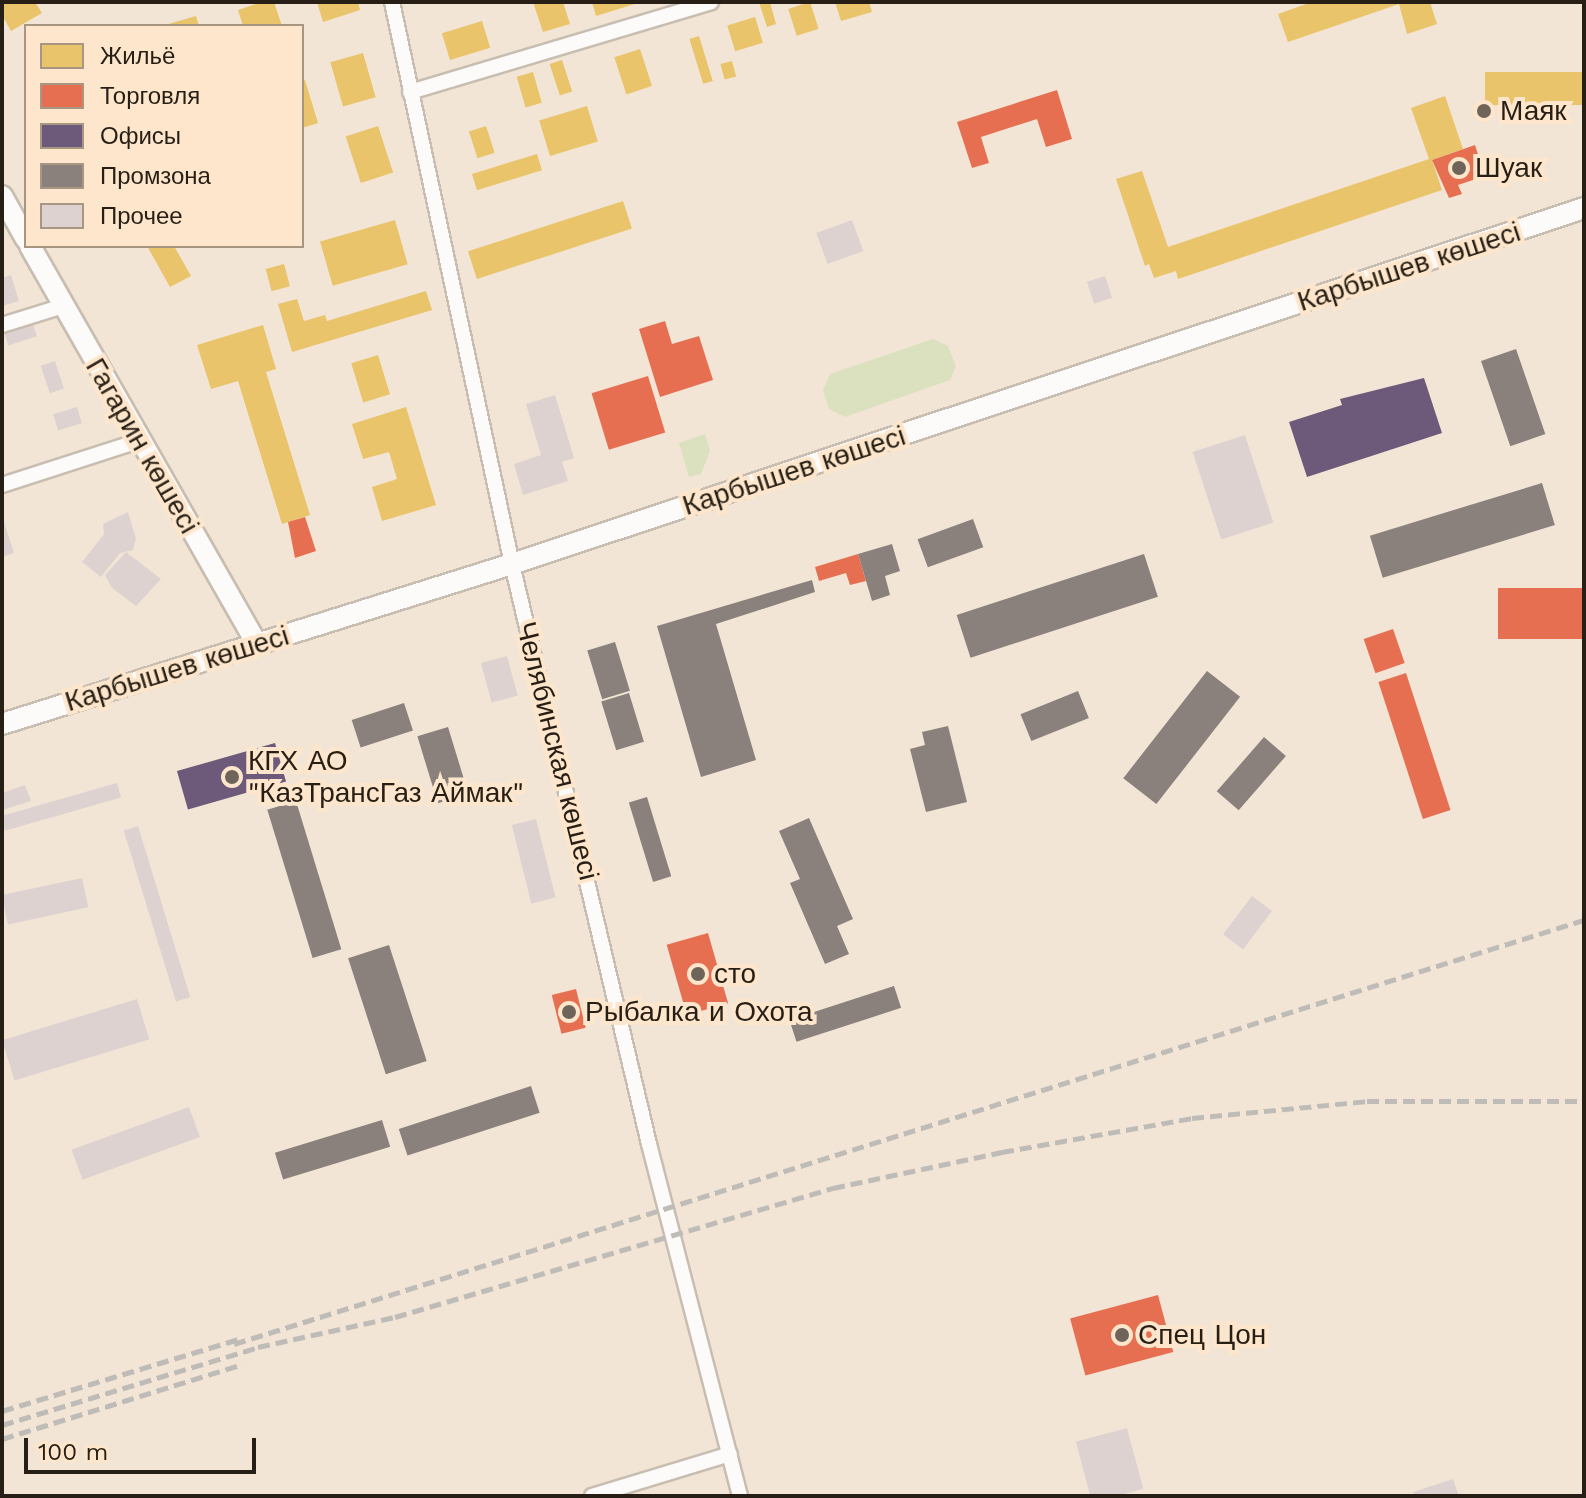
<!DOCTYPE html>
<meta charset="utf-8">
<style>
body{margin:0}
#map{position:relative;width:1586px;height:1498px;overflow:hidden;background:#f2e5d6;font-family:"Work Sans",sans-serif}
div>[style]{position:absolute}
.green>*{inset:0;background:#dbe1be}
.homes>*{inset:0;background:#e9c46a;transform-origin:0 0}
.shops>*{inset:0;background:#e76f51;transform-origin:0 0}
.offices>*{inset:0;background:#6d597a;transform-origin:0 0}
.industry>*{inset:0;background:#8a817c;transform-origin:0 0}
.building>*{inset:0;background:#ded2d0;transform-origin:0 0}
.roads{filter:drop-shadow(2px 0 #c7bdb1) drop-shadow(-2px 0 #c7bdb1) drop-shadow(0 2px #c7bdb1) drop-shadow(0 -2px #c7bdb1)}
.street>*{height:14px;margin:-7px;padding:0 7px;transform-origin:7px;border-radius:7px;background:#fdfbf9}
.secondary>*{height:20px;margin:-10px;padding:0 10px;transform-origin:10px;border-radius:10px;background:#fdfbf9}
.rail>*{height:5px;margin-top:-2.5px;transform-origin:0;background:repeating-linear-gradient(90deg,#bfbcb8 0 12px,transparent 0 18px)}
.dots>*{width:22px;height:22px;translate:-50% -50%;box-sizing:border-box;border:4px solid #fde6cb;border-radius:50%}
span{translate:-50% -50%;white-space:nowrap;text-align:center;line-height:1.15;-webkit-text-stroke:8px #fde6cb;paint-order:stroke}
.poi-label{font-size:28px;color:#271f15}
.left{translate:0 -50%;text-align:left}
.street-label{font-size:28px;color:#271f15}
.frame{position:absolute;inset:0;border:4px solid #271f15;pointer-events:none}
.legend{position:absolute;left:24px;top:24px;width:280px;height:224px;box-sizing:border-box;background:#fde6cb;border:2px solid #a79682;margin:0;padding:10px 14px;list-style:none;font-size:24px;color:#271f15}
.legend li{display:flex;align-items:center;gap:16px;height:40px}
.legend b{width:40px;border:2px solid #a79682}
.scale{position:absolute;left:24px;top:1438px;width:232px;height:36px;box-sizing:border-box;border:4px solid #271f15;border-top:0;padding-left:10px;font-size:24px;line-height:28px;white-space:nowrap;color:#271f15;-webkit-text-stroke:6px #fde6cb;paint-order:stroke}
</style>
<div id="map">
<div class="green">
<div style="clip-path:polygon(933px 339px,948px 346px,956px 366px,950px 380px,845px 417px,829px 409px,823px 390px,830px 374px)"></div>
<div style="clip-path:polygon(705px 434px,710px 451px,701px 474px,689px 477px,679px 443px)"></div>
</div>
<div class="homes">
<div style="clip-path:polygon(2px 2px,35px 2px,42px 13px,11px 31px,2px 15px)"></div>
<div style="clip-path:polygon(262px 2px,274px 2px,282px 26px,243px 26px,238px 10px)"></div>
<div style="clip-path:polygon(317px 2px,358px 2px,360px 10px,323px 22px)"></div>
<div style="clip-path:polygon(533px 2px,563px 2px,570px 24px,543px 32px)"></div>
<div style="clip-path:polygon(592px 2px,637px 2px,638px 3px,596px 16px)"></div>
<div style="clip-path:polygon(759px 2px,770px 2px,776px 24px,767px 27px)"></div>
<div style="left:810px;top:2px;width:28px;height:23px;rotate:72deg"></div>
<div style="clip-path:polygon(835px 2px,869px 2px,872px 12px,841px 21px)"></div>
<div style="clip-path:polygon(1312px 2px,1430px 2px,1437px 24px,1407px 34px,1399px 4px,1288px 42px,1278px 14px)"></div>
<div style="clip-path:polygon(196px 16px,199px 26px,165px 26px,165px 25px)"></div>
<div style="left:755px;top:17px;width:27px;height:29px;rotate:73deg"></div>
<div style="left:482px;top:21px;width:28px;height:42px;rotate:73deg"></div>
<div style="left:699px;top:36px;width:47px;height:10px;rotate:73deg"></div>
<div style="left:640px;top:49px;width:39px;height:27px;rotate:72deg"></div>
<div style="left:363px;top:53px;width:46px;height:34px;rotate:74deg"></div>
<div style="left:562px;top:60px;width:33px;height:13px;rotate:72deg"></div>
<div style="left:732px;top:61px;width:16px;height:12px;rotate:75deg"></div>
<div style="left:533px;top:72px;width:32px;height:17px;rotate:74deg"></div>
<div style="left:1584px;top:72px;width:33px;height:99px;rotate:90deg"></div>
<div style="clip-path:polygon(305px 80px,318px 123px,302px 128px,302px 81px)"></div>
<div style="clip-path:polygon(1445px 96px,1463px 149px,1432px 160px,1442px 190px,1178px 279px,1176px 271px,1154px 278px,1149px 264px,1145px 266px,1116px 179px,1142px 171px,1168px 247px,1429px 159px,1411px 108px)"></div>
<div style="left:587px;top:106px;width:37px;height:50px;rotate:73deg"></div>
<div style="left:378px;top:126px;width:49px;height:34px;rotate:72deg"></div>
<div style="left:486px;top:126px;width:28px;height:18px;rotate:72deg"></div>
<div style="left:537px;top:154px;width:17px;height:68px;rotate:73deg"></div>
<div style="left:623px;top:201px;width:29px;height:163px;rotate:72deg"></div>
<div style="left:395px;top:220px;width:46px;height:78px;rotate:74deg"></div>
<div style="clip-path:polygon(147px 246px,174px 246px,191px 276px,170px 287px)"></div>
<div style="left:284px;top:264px;width:23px;height:19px;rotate:75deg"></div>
<div style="clip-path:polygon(426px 291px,432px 310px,292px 352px,278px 304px,297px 299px,304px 321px,325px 315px,327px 321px)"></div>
<div style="clip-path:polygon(263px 325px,276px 369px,266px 372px,310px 515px,282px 524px,238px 381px,211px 389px,197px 345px)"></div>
<div style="left:378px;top:355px;width:41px;height:28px;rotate:73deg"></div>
<div style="clip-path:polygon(406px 407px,436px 505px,382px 521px,372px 487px,397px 479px,389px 452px,363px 459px,352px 424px)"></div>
</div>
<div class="shops">
<div style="clip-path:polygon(1057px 90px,1072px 139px,1046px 147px,1037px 119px,981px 137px,989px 163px,972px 168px,957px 122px)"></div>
<div style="clip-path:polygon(1475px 145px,1485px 176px,1458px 185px,1462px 194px,1449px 198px,1432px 160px)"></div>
<div style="clip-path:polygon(665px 321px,672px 344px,699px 336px,713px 380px,660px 397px,639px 329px)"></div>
<div style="left:648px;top:376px;width:59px;height:59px;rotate:73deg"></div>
<div style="clip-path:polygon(305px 517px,316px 551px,295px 558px,288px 522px)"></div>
<div style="clip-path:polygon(858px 554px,866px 581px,850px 585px,846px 573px,819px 581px,815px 567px)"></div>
<div style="left:1584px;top:588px;width:51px;height:86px;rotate:90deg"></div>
<div style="left:1393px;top:629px;width:36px;height:31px;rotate:71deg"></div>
<div style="left:1406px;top:673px;width:144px;height:29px;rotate:72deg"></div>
<div style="left:708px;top:933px;width:73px;height:43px;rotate:74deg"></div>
<div style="left:576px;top:989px;width:40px;height:25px;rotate:76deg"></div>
<div style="left:1158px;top:1295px;width:59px;height:91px;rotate:75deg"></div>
</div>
<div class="offices">
<div style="clip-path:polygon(1424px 378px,1442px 433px,1307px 477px,1289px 422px,1342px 405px,1340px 399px)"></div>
<div style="left:275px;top:743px;width:40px;height:102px;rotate:74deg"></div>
</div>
<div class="industry">
<div style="left:1516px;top:349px;width:90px;height:37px;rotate:71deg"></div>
<div style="left:1542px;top:483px;width:44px;height:180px;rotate:73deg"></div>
<div style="left:973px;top:519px;width:30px;height:59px;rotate:70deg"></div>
<div style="clip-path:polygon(892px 544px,900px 571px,885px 576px,890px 595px,872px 601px,858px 554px)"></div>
<div style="left:1144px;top:554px;width:45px;height:197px;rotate:72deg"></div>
<div style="clip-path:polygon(812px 580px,815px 592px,716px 624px,756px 760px,701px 777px,657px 626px)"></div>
<div style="left:615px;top:642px;width:51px;height:29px;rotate:73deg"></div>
<div style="left:1207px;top:671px;width:42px;height:136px;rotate:38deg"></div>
<div style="left:1078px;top:691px;width:29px;height:62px;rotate:68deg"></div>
<div style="left:629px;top:693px;width:51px;height:29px;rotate:73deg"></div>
<div style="left:404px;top:703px;width:29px;height:55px;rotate:72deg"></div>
<div style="clip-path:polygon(948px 726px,967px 802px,926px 812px,910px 749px,925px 745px,922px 732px)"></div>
<div style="left:448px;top:727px;width:70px;height:32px;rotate:73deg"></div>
<div style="left:1264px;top:737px;width:29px;height:72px;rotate:41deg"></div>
<div style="left:647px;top:797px;width:83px;height:19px;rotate:73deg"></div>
<div style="left:296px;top:801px;width:155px;height:30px;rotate:73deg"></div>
<div style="clip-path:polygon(809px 818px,853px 919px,837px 926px,849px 954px,825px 964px,790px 883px,800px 879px,779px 831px)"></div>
<div style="left:389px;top:945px;width:122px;height:43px;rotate:72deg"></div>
<div style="left:894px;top:986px;width:23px;height:110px;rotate:72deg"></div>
<div style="left:531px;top:1086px;width:28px;height:139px;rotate:72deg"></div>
<div style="left:382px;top:1120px;width:28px;height:112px;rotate:73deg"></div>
</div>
<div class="building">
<div style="left:852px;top:220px;width:33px;height:38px;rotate:70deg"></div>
<div style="clip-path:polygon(11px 275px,19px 301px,2px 306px,2px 278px)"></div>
<div style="left:1105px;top:276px;width:23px;height:19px;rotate:72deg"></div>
<div style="left:32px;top:321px;width:16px;height:30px;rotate:72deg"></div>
<div style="left:55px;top:361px;width:29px;height:15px;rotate:72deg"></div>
<div style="clip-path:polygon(555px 395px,574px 458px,562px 462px,568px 481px,523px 495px,514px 464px,541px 455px,526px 404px)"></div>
<div style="left:77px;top:407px;width:17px;height:25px;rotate:73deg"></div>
<div style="left:1245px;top:435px;width:92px;height:55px;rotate:72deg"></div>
<div style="clip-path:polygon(128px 512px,136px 539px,133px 550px,120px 553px,101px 577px,82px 562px,104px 534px,103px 524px)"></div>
<div style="clip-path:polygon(4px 522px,14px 553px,2px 557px,2px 523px)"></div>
<div style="clip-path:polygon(126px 552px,161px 579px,136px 606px,112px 588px,105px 575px)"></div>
<div style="left:507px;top:656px;width:41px;height:27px;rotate:75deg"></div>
<div style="left:117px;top:783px;width:15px;height:121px;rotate:74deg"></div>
<div style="clip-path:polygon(25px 785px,31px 801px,2px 810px,2px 793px)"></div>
<div style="left:536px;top:819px;width:81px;height:25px;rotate:76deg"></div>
<div style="left:138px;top:826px;width:179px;height:15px;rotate:73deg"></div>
<div style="left:82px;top:878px;width:30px;height:82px;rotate:78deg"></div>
<div style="left:1252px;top:896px;width:25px;height:48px;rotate:37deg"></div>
<div style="left:137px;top:999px;width:42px;height:141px;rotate:73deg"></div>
<div style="left:189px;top:1107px;width:32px;height:125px;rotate:70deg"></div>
<div style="left:1127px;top:1428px;width:63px;height:53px;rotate:75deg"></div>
<div style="clip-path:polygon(1453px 1479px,1459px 1496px,1415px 1496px,1413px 1492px)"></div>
</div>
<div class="roads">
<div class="street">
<div style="left:392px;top:2px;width:575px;rotate:77.95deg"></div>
<div style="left:512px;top:564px;width:596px;rotate:76.71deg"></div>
<div style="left:649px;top:1144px;width:364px;rotate:75.5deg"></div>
<div style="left:410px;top:92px;width:314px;rotate:-16.6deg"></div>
<div style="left:2px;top:325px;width:64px;rotate:-17.3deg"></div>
<div style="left:2px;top:485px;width:143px;rotate:-17.9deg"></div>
<div style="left:592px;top:1496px;width:144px;rotate:-16.9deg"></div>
</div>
<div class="secondary">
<div style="left:2px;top:196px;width:49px;rotate:60.8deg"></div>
<div style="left:30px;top:246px;width:458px;rotate:60.3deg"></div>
<div style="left:2px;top:724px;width:535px;rotate:-17.42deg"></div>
<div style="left:512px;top:564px;width:1130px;rotate:-18.37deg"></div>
</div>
</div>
<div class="rail">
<div style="left:234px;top:1344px;width:1415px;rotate:-17.44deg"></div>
<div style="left:2px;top:1411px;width:252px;rotate:-16.9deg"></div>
<div style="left:2px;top:1425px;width:268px;rotate:-16.9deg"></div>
<div style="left:258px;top:1347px;width:140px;rotate:-12.4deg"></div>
<div style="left:395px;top:1317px;width:457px;rotate:-16.4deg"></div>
<div style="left:833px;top:1188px;width:173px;rotate:-12deg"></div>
<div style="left:1002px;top:1152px;width:193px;rotate:-10.1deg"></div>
<div style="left:1192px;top:1118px;width:176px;rotate:-5.5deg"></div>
<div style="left:1367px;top:1101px;width:217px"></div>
<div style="left:2px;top:1439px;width:252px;rotate:-17.3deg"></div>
</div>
<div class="dots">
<div style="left:1484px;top:111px;background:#6e6459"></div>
<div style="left:1459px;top:168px;background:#6e6459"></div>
<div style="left:232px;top:777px;background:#6e6459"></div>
<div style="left:698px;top:974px;background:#6e6459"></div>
<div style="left:569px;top:1012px;background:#6e6459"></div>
<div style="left:1122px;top:1335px;background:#6e6459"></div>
</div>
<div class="poi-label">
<span class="left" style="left:1500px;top:111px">Маяк</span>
<span class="left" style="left:1475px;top:168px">Шуак</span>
<span class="left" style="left:248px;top:777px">КГХ АО<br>"КазТрансГаз Аймак"</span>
<span class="left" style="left:714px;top:974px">сто</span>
<span class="left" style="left:585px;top:1012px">Рыбалка и Охота</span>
<span class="left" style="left:1138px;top:1335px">Спец Цон</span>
</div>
<div class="street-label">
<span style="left:1409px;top:267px;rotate:-18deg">Карбышев көшесі</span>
<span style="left:142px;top:446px;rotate:60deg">Гагарин көшесі</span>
<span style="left:794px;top:471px;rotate:-18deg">Карбышев көшесі</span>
<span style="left:177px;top:669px;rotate:-17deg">Карбышев көшесі</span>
<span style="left:557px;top:751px;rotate:76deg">Челябинская көшесі</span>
</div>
<div class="frame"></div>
<ul class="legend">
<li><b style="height:22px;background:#e9c46a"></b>Жильё</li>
<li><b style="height:22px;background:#e76f51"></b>Торговля</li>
<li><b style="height:22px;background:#6d597a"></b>Офисы</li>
<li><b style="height:22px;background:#8a817c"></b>Промзона</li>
<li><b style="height:22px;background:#ded2d0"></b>Прочее</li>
</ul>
<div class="scale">100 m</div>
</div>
